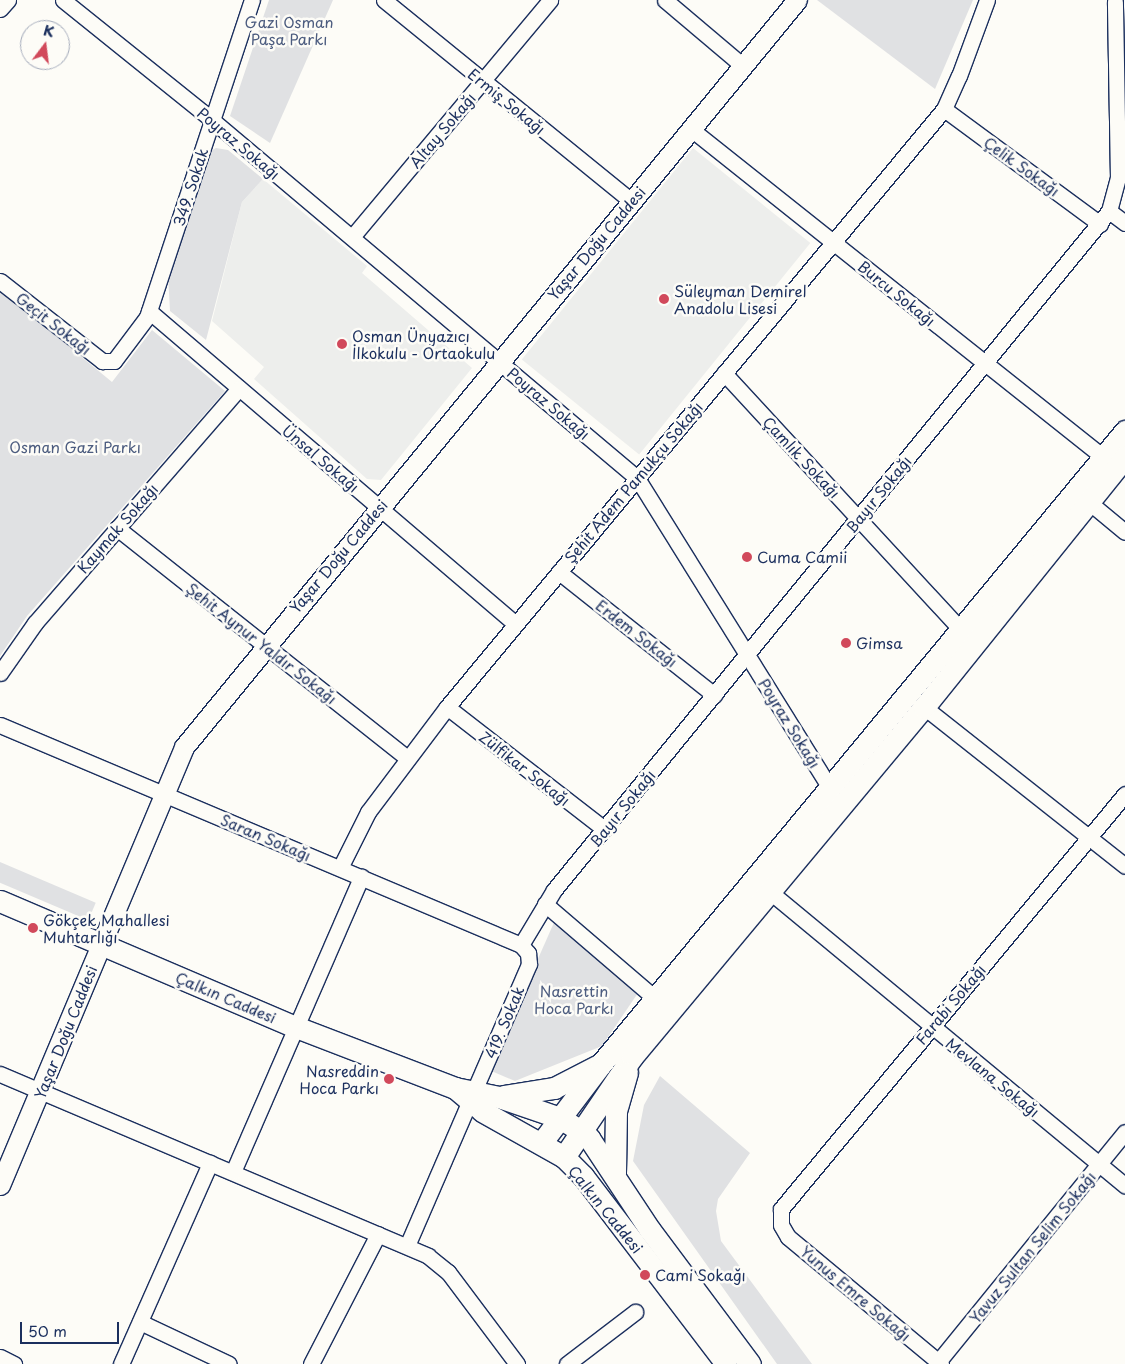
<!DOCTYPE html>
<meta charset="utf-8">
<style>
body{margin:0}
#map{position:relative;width:1125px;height:1364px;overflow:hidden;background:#fdfcf7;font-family:"Playpen Sans",sans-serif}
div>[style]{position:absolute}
.built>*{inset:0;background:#edeeec;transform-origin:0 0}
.green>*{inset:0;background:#e0e1e3;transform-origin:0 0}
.roads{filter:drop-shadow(1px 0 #1b2f5e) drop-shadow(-1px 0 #1b2f5e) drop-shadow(0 1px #1b2f5e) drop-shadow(0 -1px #1b2f5e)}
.minor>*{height:15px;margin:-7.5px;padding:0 7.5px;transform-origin:7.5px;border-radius:7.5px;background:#fdfcf7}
.tertiary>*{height:19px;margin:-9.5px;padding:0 9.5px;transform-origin:9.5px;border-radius:9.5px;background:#fdfcf7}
.secondary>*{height:21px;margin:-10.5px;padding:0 10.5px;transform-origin:10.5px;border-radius:10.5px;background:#fdfcf7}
.dots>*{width:14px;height:14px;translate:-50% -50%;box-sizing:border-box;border:2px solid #fdfcf7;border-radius:50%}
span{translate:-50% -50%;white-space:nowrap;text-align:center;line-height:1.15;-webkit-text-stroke:5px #fdfcf7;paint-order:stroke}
.park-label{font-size:15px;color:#4c5c7f}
.street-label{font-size:15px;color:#1b2f5e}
.poi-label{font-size:15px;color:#1b2f5e}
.left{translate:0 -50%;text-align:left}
.right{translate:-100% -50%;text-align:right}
.north{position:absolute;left:20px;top:20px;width:50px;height:50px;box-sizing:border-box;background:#fdfcf7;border:1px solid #a3aaba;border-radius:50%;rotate:15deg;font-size:14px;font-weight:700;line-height:20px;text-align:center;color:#1b2f5e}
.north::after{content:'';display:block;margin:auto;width:18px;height:22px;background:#d1495b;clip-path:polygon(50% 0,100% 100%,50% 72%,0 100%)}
.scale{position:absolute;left:20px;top:1322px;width:99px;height:22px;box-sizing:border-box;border:2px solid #1b2f5e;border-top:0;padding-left:6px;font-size:15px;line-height:18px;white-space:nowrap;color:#1b2f5e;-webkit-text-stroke:4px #fdfcf7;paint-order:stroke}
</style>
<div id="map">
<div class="built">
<div style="left:693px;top:148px;width:151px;height:272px;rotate:39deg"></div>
<div style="clip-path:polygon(263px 179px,367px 266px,362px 273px,472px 368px,381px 480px,367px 479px,254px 379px,264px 367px,212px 321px,242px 202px)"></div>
</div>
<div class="green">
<div style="clip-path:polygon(269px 0,333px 0,270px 143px,230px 116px)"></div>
<div style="clip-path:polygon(817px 0,973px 0,935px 89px)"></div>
<div style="clip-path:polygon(216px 148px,228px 150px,263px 179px,242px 202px,206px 340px,170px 311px,168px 275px,205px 154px)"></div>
<div style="clip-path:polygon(0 290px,112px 382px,152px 330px,225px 391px,27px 616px,0 656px)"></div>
<div style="left:0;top:862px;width:104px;height:19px;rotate:23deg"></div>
<div style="clip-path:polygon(556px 918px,640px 990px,602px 1046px,515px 1081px,489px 1070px)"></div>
<div style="clip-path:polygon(660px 1076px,750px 1153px,718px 1199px,716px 1211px,721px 1241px,812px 1364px,777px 1364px,633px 1161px,644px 1105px)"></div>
</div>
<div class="roads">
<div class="minor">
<div style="left:63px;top:0;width:191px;rotate:38.8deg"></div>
<div style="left:212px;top:120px;width:556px;rotate:40.11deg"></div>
<div style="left:637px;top:478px;width:365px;rotate:58.1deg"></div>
<div style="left:384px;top:0;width:318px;rotate:39.1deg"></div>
<div style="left:665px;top:0;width:102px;rotate:40.2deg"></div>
<div style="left:0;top:9px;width:12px;rotate:-48deg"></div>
<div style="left:944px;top:109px;width:194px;rotate:36.4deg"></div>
<div style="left:691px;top:129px;width:527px;rotate:38.52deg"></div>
<div style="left:1109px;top:211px;width:20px;rotate:37deg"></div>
<div style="left:352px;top:237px;width:309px;rotate:-50.1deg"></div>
<div style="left:0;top:281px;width:130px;rotate:38.1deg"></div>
<div style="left:102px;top:361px;width:12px"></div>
<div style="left:114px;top:361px;width:55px;rotate:-53.1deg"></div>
<div style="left:147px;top:317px;width:334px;rotate:-71.7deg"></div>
<div style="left:149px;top:311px;width:482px;rotate:40.5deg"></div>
<div style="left:724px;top:373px;width:350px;rotate:47.3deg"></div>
<div style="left:1090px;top:503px;width:45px;rotate:39.6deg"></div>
<div style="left:117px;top:528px;width:370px;rotate:38.4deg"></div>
<div style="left:559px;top:572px;width:198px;rotate:38.4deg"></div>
<div style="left:0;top:673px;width:61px;rotate:-55deg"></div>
<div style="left:35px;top:623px;width:311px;rotate:-49deg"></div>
<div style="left:447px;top:707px;width:199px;rotate:37.8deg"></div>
<div style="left:924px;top:707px;width:256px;rotate:38.3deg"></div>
<div style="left:0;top:725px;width:566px;rotate:22.89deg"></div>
<div style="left:521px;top:945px;width:11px;rotate:49deg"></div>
<div style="left:528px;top:953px;width:11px;rotate:85deg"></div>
<div style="left:529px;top:964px;width:307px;rotate:113.4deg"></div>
<div style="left:340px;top:868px;width:63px;rotate:-63.4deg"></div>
<div style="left:368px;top:812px;width:131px;rotate:-53deg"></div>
<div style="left:447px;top:707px;width:778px;rotate:-50.27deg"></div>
<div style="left:944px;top:109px;width:36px;rotate:-66deg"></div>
<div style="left:959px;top:76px;width:81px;rotate:-69.8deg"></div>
<div style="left:769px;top:891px;width:462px;rotate:39.6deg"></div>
<div style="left:545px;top:904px;width:146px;rotate:40.6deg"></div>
<div style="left:521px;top:945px;width:64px;rotate:-59deg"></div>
<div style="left:554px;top:890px;width:877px;rotate:-50.74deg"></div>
<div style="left:1109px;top:211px;width:34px;rotate:-75deg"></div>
<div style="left:1118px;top:178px;width:176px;rotate:-91deg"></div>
<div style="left:0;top:1074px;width:465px;rotate:23deg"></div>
<div style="left:428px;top:1256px;width:26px;rotate:39deg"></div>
<div style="left:448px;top:1272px;width:115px;rotate:53.1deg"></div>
<div style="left:233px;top:1172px;width:322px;rotate:-66.5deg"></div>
<div style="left:140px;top:1322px;width:98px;rotate:25.3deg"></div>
<div style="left:0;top:1357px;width:16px;rotate:27deg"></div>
<div style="left:938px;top:1362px;width:296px;rotate:-50.9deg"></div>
<div style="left:121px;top:1364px;width:220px;rotate:-66.1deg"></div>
<div style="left:311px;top:1364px;width:146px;rotate:-62.7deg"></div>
<div style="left:567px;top:1364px;width:86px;rotate:-37.4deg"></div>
<div style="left:941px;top:1364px;width:199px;rotate:-140.3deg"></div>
<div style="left:788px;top:1237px;width:14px;rotate:-120deg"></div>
<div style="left:781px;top:1225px;width:16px;rotate:-90deg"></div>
<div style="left:781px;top:1209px;width:539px;rotate:-50.34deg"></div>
</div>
<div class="tertiary">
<div style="left:0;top:1185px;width:475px;rotate:-67.2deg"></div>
<div style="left:184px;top:747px;width:966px;rotate:-50.63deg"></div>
</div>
<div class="secondary">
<div style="left:0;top:901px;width:322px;rotate:23.1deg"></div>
<div style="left:296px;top:1027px;width:170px;rotate:21deg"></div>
<div style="left:455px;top:1088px;width:45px;rotate:11.6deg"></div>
<div style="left:499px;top:1097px;width:65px;rotate:19deg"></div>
<div style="left:560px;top:1118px;width:25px;rotate:32deg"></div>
<div style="left:581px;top:1131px;width:11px;rotate:41deg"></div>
<div style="left:589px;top:1138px;width:110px;rotate:56.5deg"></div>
<div style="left:650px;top:1230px;width:167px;rotate:53.3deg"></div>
<div style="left:455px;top:1088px;width:35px;rotate:40deg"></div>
<div style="left:482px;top:1111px;width:94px;rotate:29.3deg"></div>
<div style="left:564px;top:1157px;width:27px;rotate:45deg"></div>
<div style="left:583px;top:1176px;width:236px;rotate:52.7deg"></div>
<div style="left:503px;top:1096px;width:52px;rotate:-8.9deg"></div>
<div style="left:554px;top:1088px;width:48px;rotate:-27.1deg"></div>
<div style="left:542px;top:1142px;width:98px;rotate:-52.9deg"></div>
<div style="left:601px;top:1064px;width:822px;rotate:-50.38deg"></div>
<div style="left:564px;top:1157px;width:121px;rotate:-55.8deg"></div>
<div style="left:632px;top:1057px;width:456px;rotate:-50.2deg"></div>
<div style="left:924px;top:707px;width:321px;rotate:-51.2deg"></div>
<div style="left:615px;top:1173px;width:62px;rotate:-89.1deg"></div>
<div style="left:616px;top:1111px;width:40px;rotate:-74deg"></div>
</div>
</div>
<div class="dots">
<div style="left:664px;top:299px;background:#d1495b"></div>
<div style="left:342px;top:344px;background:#d1495b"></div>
<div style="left:747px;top:557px;background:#d1495b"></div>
<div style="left:846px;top:643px;background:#d1495b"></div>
<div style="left:33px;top:928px;background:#d1495b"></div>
<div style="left:389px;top:1079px;background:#d1495b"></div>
<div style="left:645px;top:1275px;background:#d1495b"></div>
</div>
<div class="park-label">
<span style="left:289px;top:30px">Gazi Osman<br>Paşa Parkı</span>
<span style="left:75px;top:447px">Osman Gazi Parkı</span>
<span style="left:574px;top:999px">Nasrettin<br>Hoca Parkı</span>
</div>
<div class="street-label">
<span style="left:507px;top:101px;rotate:39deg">Ermiş Sokağı</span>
<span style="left:442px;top:130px;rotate:-50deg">Altay Sokağı</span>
<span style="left:239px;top:143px;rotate:40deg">Poyraz Sokağı</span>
<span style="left:1022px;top:166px;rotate:36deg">Çelik Sokağı</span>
<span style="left:190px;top:187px;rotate:-72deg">349. Sokak</span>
<span style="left:596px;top:243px;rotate:-50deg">Yaşar Doğu Caddesi</span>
<span style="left:897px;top:293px;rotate:39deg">Burcu Sokağı</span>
<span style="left:54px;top:323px;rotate:38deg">Geçit Sokağı</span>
<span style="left:549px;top:403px;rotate:40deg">Poyraz Sokağı</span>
<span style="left:802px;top:457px;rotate:47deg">Çamlık Sokağı</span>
<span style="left:321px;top:458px;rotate:40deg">Ünsal Sokağı</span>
<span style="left:633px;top:482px;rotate:-50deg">Şehit Adem Pamukçu Sokağı</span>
<span style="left:878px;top:494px;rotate:-51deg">Bayır Sokağı</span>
<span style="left:117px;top:528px;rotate:-49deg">Kaymak Sokağı</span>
<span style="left:338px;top:556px;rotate:-50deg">Yaşar Doğu Caddesi</span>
<span style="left:637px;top:633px;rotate:38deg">Erdem Sokağı</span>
<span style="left:262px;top:643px;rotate:38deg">Şehit Aynur Yaldır Sokağı</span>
<span style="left:790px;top:723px;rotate:58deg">Poyraz Sokağı</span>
<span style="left:525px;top:768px;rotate:38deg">Zülfikar Sokağı</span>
<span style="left:622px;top:808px;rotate:-51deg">Bayır Sokağı</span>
<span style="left:266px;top:837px;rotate:23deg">Saran Sokağı</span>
<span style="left:226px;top:997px;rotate:23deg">Çalkın Caddesi</span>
<span style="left:950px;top:1004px;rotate:-50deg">Farabi Sokağı</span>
<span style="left:504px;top:1022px;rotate:-67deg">419. Sokak</span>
<span style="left:65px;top:1032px;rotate:-68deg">Yaşar Doğu Caddesi</span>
<span style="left:993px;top:1077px;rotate:39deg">Mevlana Sokağı</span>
<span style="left:606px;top:1209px;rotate:51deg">Çalkın Caddesi</span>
<span style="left:1032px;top:1247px;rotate:-51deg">Yavuz Sultan Selim Sokağı</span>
<span style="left:856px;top:1293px;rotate:40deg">Yunus Emre Sokağı</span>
</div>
<div class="poi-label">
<span class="left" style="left:674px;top:299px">Süleyman Demirel<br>Anadolu Lisesi</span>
<span class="left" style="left:352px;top:344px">Osman Ünyazıcı<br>İlkokulu - Ortaokulu</span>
<span class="left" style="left:757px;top:557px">Cuma Camii</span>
<span class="left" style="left:856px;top:643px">Gimsa</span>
<span class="left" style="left:43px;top:928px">Gökçek Mahallesi<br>Muhtarlığı</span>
<span class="right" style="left:379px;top:1079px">Nasreddin<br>Hoca Parkı</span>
<span class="left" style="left:655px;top:1275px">Cami Sokağı</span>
</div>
<div class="north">K</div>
<div class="scale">50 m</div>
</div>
